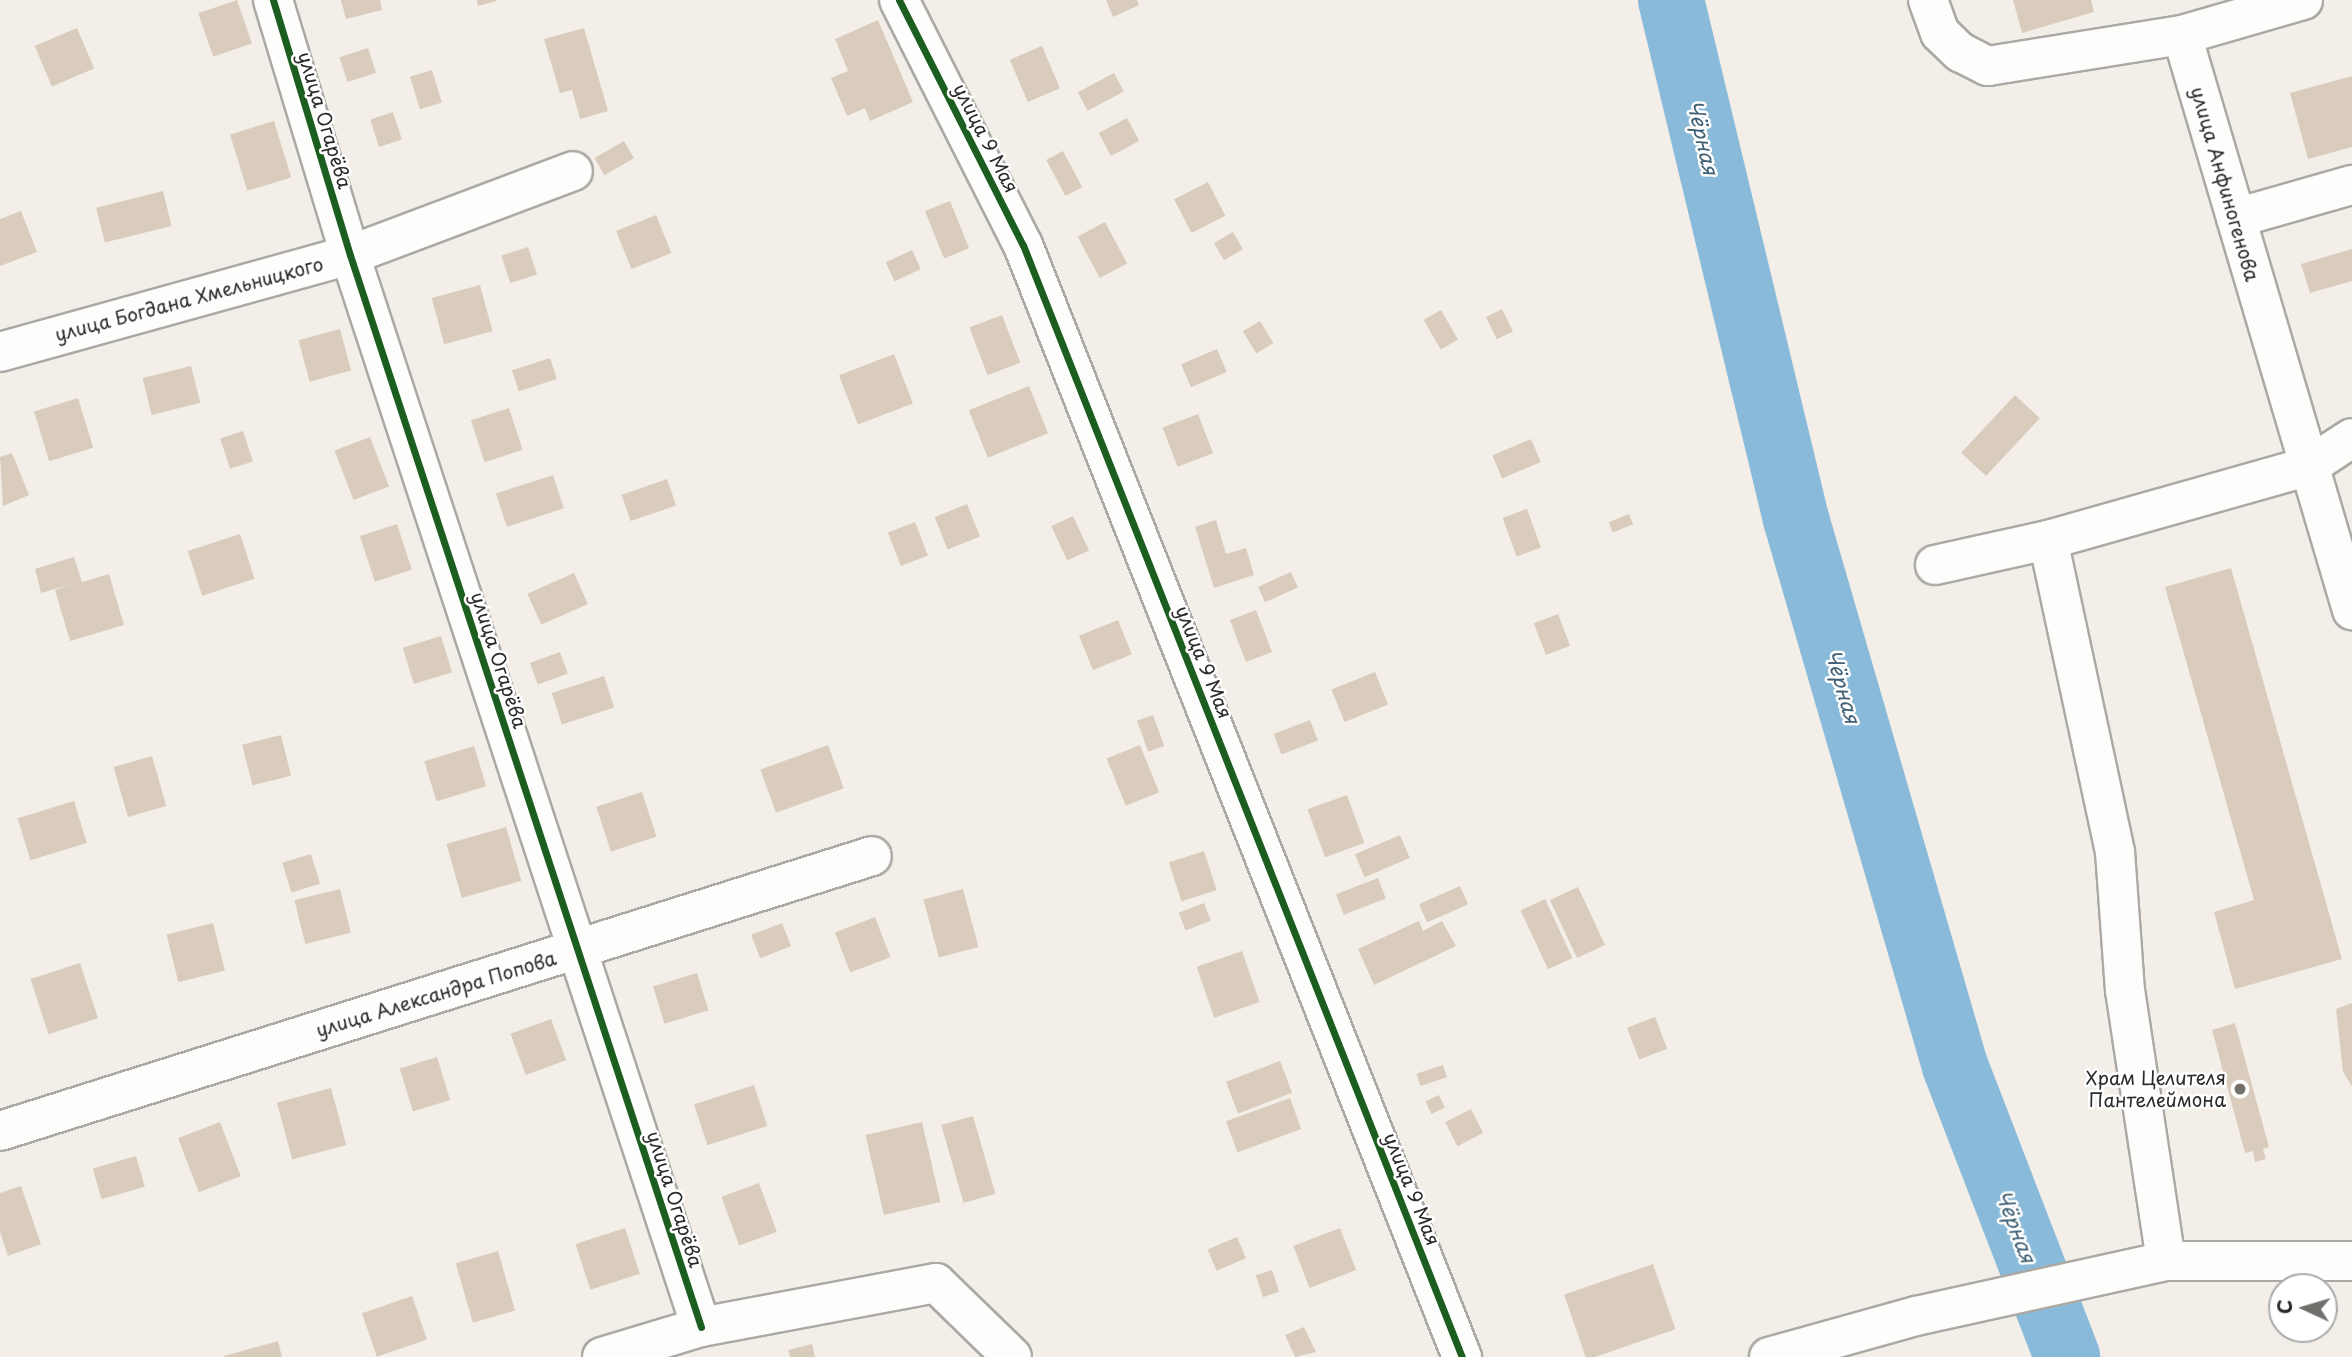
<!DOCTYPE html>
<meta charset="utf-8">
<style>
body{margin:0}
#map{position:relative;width:2352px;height:1357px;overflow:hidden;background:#f3efe8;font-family:"Playpen Sans",sans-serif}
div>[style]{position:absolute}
.river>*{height:66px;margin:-33px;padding:0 33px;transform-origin:33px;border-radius:33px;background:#89bad9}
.building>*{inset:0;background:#d9ccbd;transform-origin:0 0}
.roads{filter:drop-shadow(2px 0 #aba9a5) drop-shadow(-2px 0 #aba9a5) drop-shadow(0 2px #aba9a5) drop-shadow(0 -2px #aba9a5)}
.minor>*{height:38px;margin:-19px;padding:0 19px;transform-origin:19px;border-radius:19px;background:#fdfdfc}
.cycleway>*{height:7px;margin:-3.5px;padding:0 3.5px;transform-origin:3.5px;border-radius:3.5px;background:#1b5e20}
.dots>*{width:19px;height:19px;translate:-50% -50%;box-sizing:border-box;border:4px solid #fff;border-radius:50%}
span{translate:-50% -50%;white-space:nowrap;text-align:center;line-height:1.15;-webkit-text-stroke:5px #fff;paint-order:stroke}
.street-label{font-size:19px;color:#2b2b2b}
.poi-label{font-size:19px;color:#2b2b2b}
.right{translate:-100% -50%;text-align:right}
.water-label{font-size:21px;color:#416176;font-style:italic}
.north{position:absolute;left:2268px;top:1273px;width:70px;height:70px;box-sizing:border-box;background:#fff;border:2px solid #aaa;border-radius:50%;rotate:274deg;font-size:19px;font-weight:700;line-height:28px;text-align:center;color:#2b2b2b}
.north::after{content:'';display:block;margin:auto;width:24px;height:32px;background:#71706d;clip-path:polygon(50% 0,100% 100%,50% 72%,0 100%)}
</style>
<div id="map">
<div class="river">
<div style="left:1671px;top:0;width:534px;rotate:76.46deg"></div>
<div style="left:1796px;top:519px;width:570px;rotate:73.79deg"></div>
<div style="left:1955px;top:1066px;width:312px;rotate:68.9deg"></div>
</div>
<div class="building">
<div style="left:237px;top:0;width:46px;height:41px;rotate:71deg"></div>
<div style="clip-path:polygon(341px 0,380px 0,382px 10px,346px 19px)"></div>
<div style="clip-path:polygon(477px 0,496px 0,497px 1px,478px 6px)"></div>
<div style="clip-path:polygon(1106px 0,1137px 0,1139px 5px,1113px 17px)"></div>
<div style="clip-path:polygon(2013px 0,2091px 0,2094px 12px,2022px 33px)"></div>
<div style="clip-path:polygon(878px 20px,913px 102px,870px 121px,865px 108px,847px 116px,831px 78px,848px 71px,835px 39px)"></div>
<div style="left:77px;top:28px;width:44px;height:46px;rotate:67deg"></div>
<div style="clip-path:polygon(584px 28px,608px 111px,580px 119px,572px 90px,560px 93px,544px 39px)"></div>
<div style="left:1042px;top:46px;width:46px;height:35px;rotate:67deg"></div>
<div style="left:368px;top:48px;width:26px;height:30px;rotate:72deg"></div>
<div style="left:432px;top:70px;width:34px;height:23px;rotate:73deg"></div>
<div style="left:1114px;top:73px;width:21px;height:41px;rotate:62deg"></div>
<div style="clip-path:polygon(2352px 76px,2352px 147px,2308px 159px,2290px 93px)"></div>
<div style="left:393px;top:112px;width:29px;height:24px;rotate:72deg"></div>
<div style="left:1127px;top:118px;width:26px;height:32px;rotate:62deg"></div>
<div style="left:274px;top:121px;width:59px;height:46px;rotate:73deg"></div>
<div style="left:624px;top:141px;width:20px;height:34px;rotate:60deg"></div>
<div style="left:1063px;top:151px;width:41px;height:19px;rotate:62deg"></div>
<div style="left:1208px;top:182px;width:38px;height:38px;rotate:63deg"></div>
<div style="left:163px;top:191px;width:36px;height:69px;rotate:76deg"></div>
<div style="left:950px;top:201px;width:51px;height:27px;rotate:68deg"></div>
<div style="clip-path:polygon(21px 211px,37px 252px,0 266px,0 219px)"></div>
<div style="left:656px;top:215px;width:41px;height:43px;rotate:68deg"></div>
<div style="left:1105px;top:222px;width:47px;height:31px;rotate:62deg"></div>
<div style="left:1233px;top:232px;width:20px;height:22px;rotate:60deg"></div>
<div style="left:528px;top:247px;width:29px;height:28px;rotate:72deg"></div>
<div style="clip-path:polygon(2352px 249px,2352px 281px,2310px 293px,2301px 264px)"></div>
<div style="left:912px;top:250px;width:21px;height:29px;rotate:65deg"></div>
<div style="left:480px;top:285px;width:48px;height:50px;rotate:75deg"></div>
<div style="left:1502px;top:309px;width:25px;height:18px;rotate:64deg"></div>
<div style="left:1441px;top:310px;width:34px;height:20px;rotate:60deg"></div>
<div style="left:1002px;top:315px;width:51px;height:35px;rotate:69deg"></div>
<div style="left:1260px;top:321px;width:26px;height:20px;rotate:59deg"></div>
<div style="left:340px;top:329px;width:43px;height:43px;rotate:75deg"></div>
<div style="left:1217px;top:349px;width:25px;height:39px;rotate:67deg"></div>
<div style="left:894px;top:354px;width:53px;height:59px;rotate:69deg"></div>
<div style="left:550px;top:358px;width:22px;height:40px;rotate:72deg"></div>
<div style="left:191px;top:366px;width:38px;height:50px;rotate:76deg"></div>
<div style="left:1029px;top:386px;width:51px;height:65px;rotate:68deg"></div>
<div style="left:2015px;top:395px;width:34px;height:79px;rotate:43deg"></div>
<div style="left:78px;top:398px;width:52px;height:46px;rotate:73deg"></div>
<div style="left:509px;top:408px;width:44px;height:40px;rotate:72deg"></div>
<div style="left:1198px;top:414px;width:42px;height:38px;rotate:69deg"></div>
<div style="left:243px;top:431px;width:32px;height:24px;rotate:72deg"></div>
<div style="left:370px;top:437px;width:53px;height:38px;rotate:69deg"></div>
<div style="left:1531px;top:439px;width:25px;height:42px;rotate:67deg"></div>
<div style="clip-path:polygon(12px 453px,29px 495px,3px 506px,0 457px)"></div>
<div style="left:553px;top:475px;width:35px;height:60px;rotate:72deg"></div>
<div style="left:667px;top:479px;width:28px;height:48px;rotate:71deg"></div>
<div style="left:967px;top:504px;width:35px;height:35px;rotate:68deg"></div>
<div style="left:1527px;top:509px;width:41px;height:26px;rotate:70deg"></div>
<div style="left:1629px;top:514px;width:11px;height:22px;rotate:68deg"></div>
<div style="left:1073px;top:516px;width:38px;height:24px;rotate:65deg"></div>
<div style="clip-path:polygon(1216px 520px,1226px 554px,1246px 548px,1254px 575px,1214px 588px,1195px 527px)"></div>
<div style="left:915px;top:522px;width:36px;height:29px;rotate:69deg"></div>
<div style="left:397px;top:524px;width:48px;height:39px;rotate:72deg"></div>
<div style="left:240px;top:534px;width:47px;height:55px;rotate:72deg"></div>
<div style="clip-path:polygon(74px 557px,82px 582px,109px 574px,124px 625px,70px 641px,55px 590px,71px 584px,41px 593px,35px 569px)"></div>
<div style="clip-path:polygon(2231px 568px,2342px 959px,2235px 989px,2214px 912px,2254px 900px,2165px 587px)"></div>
<div style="left:1291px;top:572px;width:17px;height:36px;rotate:66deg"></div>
<div style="left:574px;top:573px;width:34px;height:51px;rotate:66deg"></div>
<div style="left:1256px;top:610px;width:45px;height:28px;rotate:69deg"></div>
<div style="left:1558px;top:614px;width:34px;height:26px;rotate:69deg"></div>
<div style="left:1118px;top:620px;width:37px;height:42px;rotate:68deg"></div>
<div style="left:441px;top:636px;width:38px;height:40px;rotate:73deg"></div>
<div style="left:560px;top:652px;width:23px;height:32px;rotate:70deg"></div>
<div style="left:1375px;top:672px;width:35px;height:47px;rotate:68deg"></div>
<div style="left:604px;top:676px;width:33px;height:55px;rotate:72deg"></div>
<div style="left:1153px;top:715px;width:33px;height:17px;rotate:70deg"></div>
<div style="left:1310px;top:720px;width:22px;height:39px;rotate:69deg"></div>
<div style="left:281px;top:735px;width:42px;height:40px;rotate:76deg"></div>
<div style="left:828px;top:745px;width:46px;height:72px;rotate:70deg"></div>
<div style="left:1140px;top:745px;width:51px;height:36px;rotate:68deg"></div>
<div style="left:474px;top:746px;width:42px;height:52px;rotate:73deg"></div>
<div style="left:152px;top:756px;width:52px;height:40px;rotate:74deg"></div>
<div style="left:642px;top:792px;width:47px;height:48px;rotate:72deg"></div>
<div style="left:1347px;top:795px;width:51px;height:42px;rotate:70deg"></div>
<div style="left:74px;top:801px;width:44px;height:59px;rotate:73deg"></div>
<div style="left:506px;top:827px;width:56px;height:62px;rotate:74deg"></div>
<div style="left:1400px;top:835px;width:25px;height:49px;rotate:67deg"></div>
<div style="left:1204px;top:851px;width:41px;height:37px;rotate:72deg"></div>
<div style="left:311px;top:854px;width:31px;height:30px;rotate:73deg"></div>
<div style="left:1378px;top:878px;width:22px;height:45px;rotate:69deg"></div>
<div style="left:1460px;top:886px;width:20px;height:45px;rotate:66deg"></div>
<div style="left:1578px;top:887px;width:64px;height:31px;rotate:65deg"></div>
<div style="left:340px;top:889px;width:45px;height:47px;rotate:76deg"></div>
<div style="left:963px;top:889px;width:60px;height:41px;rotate:75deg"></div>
<div style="left:1545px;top:899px;width:65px;height:27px;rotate:65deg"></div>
<div style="left:1204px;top:903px;width:19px;height:27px;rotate:69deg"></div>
<div style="left:875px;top:917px;width:43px;height:43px;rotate:69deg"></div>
<div style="clip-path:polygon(1419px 921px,1423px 931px,1442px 921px,1456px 946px,1374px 985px,1358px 949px)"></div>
<div style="left:213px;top:923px;width:49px;height:48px;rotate:76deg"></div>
<div style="left:782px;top:923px;width:25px;height:33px;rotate:69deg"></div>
<div style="left:1242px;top:951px;width:54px;height:48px;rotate:71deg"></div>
<div style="left:80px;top:963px;width:58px;height:52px;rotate:72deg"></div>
<div style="left:697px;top:973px;width:39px;height:46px;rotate:73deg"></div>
<div style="clip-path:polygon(2352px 1003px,2352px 1086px,2343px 1072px,2336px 1009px)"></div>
<div style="left:1655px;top:1017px;width:34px;height:30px;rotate:69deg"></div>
<div style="left:551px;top:1019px;width:44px;height:43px;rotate:70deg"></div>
<div style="clip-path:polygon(2235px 1023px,2269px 1147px,2263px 1149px,2266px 1159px,2255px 1162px,2253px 1151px,2245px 1153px,2212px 1030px)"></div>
<div style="left:437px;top:1057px;width:45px;height:39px;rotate:73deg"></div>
<div style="left:1280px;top:1061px;width:34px;height:58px;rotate:69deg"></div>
<div style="left:1443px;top:1065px;width:13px;height:28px;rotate:72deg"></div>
<div style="left:754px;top:1085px;width:43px;height:63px;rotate:72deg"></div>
<div style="left:331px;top:1088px;width:59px;height:56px;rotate:75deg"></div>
<div style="left:1439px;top:1095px;width:14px;height:15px;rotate:65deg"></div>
<div style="left:1290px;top:1098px;width:33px;height:68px;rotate:70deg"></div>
<div style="left:1471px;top:1109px;width:27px;height:29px;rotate:63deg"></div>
<div style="left:973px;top:1116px;width:81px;height:33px;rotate:74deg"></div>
<div style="left:220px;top:1122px;width:58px;height:45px;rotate:69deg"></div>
<div style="left:922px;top:1122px;width:82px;height:58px;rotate:77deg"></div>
<div style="left:136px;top:1156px;width:32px;height:45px;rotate:74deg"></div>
<div style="left:759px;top:1183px;width:52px;height:40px;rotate:70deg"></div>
<div style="clip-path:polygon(21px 1186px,41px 1244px,8px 1256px,0 1232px,0 1193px)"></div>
<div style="left:625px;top:1228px;width:48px;height:52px;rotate:72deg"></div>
<div style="left:1340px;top:1228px;width:45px;height:50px;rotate:69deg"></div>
<div style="left:1237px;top:1237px;width:23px;height:32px;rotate:67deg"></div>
<div style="left:498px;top:1251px;width:62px;height:44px;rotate:74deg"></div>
<div style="left:1653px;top:1264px;width:69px;height:94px;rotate:71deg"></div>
<div style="left:1272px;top:1270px;width:23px;height:17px;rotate:72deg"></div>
<div style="left:412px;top:1296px;width:46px;height:53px;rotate:71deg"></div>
<div style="clip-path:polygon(1304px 1327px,1316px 1352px,1295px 1357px,1285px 1335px)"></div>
<div style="clip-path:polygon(278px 1341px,282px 1357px,224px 1357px,224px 1356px)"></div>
<div style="clip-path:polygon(812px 1344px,815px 1357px,790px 1357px,788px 1350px)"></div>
</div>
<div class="roads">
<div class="minor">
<div style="left:273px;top:0;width:266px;rotate:73.2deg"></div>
<div style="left:350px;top:255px;width:1128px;rotate:71.87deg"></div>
<div style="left:899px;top:0;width:275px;rotate:63.2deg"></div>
<div style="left:1023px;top:245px;width:1196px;rotate:68.46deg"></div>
<div style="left:1928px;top:0;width:35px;rotate:70deg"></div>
<div style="left:1940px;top:33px;width:28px;rotate:44deg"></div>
<div style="left:1960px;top:52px;width:31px;rotate:27deg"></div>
<div style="left:1988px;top:66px;width:196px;rotate:-9.1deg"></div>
<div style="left:2182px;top:35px;width:600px;rotate:73.53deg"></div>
<div style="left:2182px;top:35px;width:126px;rotate:-16.1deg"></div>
<div style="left:2236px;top:218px;width:121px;rotate:-15.9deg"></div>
<div style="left:0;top:352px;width:363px;rotate:-15.5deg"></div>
<div style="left:350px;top:255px;width:238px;rotate:-20.6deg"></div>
<div style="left:1935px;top:565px;width:116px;rotate:-12.5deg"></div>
<div style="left:0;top:1131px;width:914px;rotate:-17.5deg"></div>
<div style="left:2166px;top:1261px;width:273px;rotate:-98.6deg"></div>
<div style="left:2125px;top:991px;width:139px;rotate:-94.1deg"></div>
<div style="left:2115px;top:852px;width:319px;rotate:-102.1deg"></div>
<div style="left:2048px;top:540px;width:271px;rotate:-15.8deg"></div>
<div style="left:2309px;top:466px;width:51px;rotate:-33.1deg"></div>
<div style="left:602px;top:1357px;width:103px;rotate:-16.9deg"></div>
<div style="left:701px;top:1327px;width:239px;rotate:-10.6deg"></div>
<div style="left:936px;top:1283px;width:106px;rotate:44.2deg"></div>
<div style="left:1769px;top:1357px;width:153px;rotate:-15.6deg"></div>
<div style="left:1916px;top:1316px;width:256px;rotate:-12.4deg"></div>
<div style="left:2166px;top:1261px;width:186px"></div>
</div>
</div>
<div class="cycleway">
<div style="left:273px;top:0;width:266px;rotate:73.2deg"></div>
<div style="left:350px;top:255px;width:1128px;rotate:71.87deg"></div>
<div style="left:899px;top:0;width:275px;rotate:63.2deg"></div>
<div style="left:1023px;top:245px;width:1196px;rotate:68.46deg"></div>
</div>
<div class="dots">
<div style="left:2240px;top:1089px;background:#71706d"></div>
</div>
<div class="street-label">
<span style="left:325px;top:120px;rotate:73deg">улица Огарёва</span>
<span style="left:986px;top:138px;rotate:63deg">улица 9 Мая</span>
<span style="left:2225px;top:184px;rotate:74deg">улица Анфиногенова</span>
<span style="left:189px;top:299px;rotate:-15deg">улица Богдана Хмельницкого</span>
<span style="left:499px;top:660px;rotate:72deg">улица Огарёва</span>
<span style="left:1204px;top:662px;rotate:68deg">улица 9 Мая</span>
<span style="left:436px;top:994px;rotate:-17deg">улица Александра Попова</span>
<span style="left:1412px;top:1189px;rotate:68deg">улица 9 Мая</span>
<span style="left:675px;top:1199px;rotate:72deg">улица Огарёва</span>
</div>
<div class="poi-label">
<span class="right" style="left:2226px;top:1089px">Храм Целителя<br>Пантелеймона</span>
</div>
<div class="water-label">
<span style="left:1704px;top:137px;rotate:77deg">Чёрная</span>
<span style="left:1844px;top:686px;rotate:74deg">Чёрная</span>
<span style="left:2017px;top:1226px;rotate:69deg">Чёрная</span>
</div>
<div class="north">С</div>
</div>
